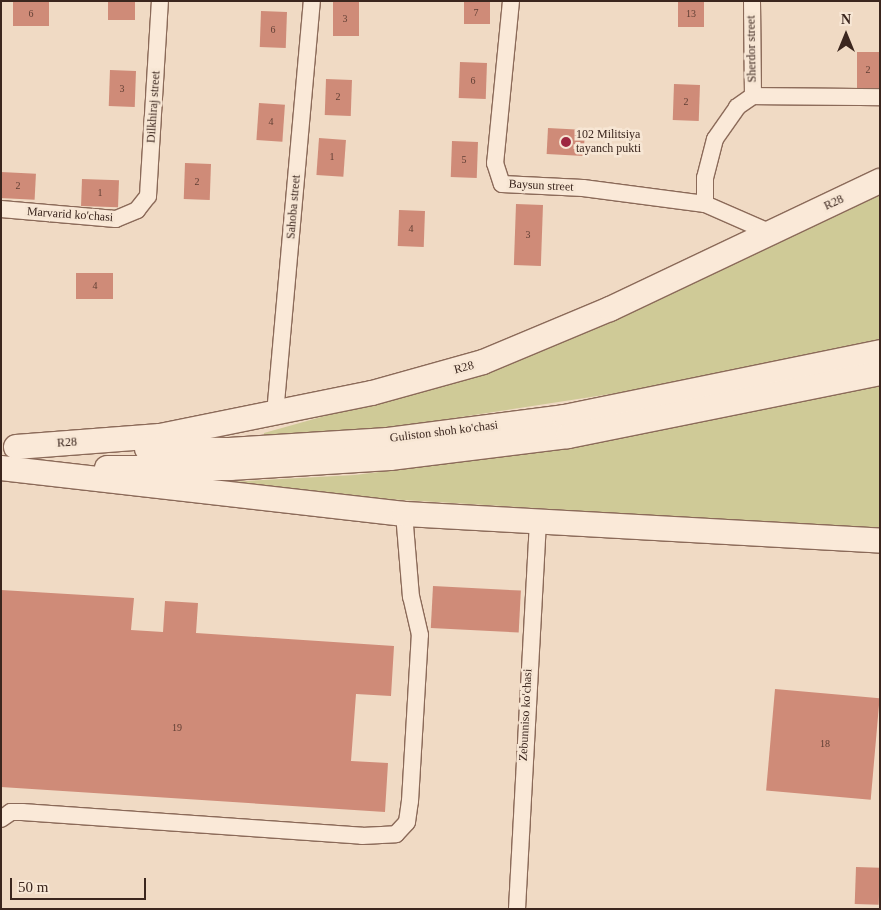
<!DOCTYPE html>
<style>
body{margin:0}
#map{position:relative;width:881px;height:910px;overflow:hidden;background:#f0dac4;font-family:"Times New Roman",serif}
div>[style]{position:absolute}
.green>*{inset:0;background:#cfca97}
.building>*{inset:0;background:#cf8b78;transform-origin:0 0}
.roads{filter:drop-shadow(1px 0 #8b6a59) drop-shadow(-1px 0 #8b6a59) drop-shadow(0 1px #8b6a59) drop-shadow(0 -1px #8b6a59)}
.minor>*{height:16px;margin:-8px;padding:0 8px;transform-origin:8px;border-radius:8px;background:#fae9d8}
.secondary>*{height:24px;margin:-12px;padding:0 12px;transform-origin:12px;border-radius:12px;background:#fae9d8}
.dots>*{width:14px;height:14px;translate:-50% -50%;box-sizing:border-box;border:2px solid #f7e6d4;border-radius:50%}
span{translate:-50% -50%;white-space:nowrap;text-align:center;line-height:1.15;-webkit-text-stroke:5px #f7e6d4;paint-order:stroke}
.number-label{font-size:10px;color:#603f34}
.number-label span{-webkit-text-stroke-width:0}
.street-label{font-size:12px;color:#3b261e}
.poi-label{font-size:12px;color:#3b261e}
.left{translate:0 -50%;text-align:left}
.frame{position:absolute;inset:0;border:2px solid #3b261e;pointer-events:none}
.north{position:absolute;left:821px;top:10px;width:50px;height:50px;-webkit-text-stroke:4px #f7e6d4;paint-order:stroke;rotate:0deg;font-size:14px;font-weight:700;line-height:20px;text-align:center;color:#3b261e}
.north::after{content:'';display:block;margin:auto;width:18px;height:22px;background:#3b261e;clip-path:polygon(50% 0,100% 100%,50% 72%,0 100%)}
.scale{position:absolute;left:10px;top:878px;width:136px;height:22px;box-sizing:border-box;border:2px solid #3b261e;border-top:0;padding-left:6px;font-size:15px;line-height:18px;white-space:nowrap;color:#3b261e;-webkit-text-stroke:4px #f7e6d4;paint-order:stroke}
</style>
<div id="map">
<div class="green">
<div style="clip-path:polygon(880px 193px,880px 340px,630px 391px,422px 423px,264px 442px,264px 433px,489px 370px)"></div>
<div style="clip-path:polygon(880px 385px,880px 529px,288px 493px,230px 488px,228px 482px,355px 475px,515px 455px)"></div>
</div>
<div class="building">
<div style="left:13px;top:1px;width:36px;height:25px"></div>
<div style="left:108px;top:1px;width:27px;height:19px"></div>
<div style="left:333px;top:1px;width:26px;height:35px"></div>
<div style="left:464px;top:1px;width:26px;height:23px"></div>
<div style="left:678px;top:1px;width:26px;height:26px"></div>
<div style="left:261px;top:11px;width:26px;height:36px;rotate:2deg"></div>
<div style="left:857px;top:52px;width:23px;height:36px"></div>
<div style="left:460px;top:62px;width:27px;height:36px;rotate:2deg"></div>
<div style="left:110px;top:70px;width:26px;height:36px;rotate:2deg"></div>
<div style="left:326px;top:79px;width:26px;height:36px;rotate:2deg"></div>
<div style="left:674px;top:84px;width:26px;height:36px;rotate:2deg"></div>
<div style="left:259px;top:103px;width:26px;height:37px;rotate:4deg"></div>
<div style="left:548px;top:128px;width:37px;height:26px;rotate:3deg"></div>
<div style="left:319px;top:138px;width:27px;height:37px;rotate:4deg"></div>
<div style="left:452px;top:141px;width:26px;height:36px;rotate:2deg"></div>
<div style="left:185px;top:163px;width:26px;height:36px;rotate:2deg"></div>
<div style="left:1px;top:172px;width:35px;height:26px;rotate:3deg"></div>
<div style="left:82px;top:179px;width:37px;height:27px;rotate:2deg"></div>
<div style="left:516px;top:204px;width:27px;height:61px;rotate:2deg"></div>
<div style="left:399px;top:210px;width:26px;height:36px;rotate:2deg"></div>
<div style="left:76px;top:273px;width:37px;height:26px"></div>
<div style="left:433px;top:586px;width:88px;height:42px;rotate:3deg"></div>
<div style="clip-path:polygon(1px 590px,134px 598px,131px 630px,163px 632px,165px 601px,198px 603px,196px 633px,394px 646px,391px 696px,356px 694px,351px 761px,388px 763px,385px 812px,1px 787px)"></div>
<div style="left:775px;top:689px;width:105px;height:102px;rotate:5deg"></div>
<div style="left:856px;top:867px;width:24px;height:37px;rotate:2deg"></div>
</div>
<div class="roads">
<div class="minor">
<div style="left:511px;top:1px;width:163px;rotate:95.6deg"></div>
<div style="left:495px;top:163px;width:22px;rotate:72deg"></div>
<div style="left:502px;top:184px;width:81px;rotate:2.8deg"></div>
<div style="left:583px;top:188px;width:123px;rotate:7.5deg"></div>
<div style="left:705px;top:204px;width:72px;rotate:23.7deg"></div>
<div style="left:752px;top:1px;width:95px;rotate:89.4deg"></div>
<div style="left:705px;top:204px;width:26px;rotate:-90deg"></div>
<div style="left:705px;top:178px;width:40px;rotate:-75.6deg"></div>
<div style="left:715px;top:139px;width:39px;rotate:-55deg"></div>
<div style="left:737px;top:107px;width:19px;rotate:-35deg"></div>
<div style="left:753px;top:96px;width:127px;rotate:0.5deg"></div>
<div style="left:1px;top:209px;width:115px;rotate:5deg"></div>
<div style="left:116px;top:219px;width:23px;rotate:-23deg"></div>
<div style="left:137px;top:210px;width:18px;rotate:-52deg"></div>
<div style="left:148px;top:196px;width:195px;rotate:-86.5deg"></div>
<div style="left:275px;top:414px;width:415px;rotate:-84.9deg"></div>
<div style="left:1px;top:819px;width:12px;rotate:-35deg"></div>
<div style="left:11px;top:812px;width:11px"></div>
<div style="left:22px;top:812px;width:341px;rotate:4deg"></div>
<div style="left:362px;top:836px;width:34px;rotate:-3deg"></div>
<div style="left:396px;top:834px;width:16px;rotate:-47deg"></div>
<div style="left:407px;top:822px;width:21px;rotate:-82deg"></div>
<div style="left:410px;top:801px;width:166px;rotate:-86.6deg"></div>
<div style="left:420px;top:635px;width:39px;rotate:-103deg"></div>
<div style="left:411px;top:597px;width:83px;rotate:-94.8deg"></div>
<div style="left:517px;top:909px;width:388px;rotate:-86.9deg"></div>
</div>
<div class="secondary">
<div style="left:16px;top:447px;width:144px;rotate:-4.4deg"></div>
<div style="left:160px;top:436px;width:216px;rotate:-11.5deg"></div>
<div style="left:372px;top:393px;width:115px;rotate:-15.6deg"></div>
<div style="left:483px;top:362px;width:138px;rotate:-22.7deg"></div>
<div style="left:610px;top:309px;width:299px;rotate:-25.4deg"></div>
<div style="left:147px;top:449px;width:82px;rotate:0.7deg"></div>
<div style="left:229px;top:450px;width:159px;rotate:-3.6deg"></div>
<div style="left:388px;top:440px;width:177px;rotate:-7.4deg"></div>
<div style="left:564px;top:417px;width:323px;rotate:-11.6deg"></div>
<div style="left:1px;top:468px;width:406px;rotate:6.5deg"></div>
<div style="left:404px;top:514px;width:477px;rotate:3.2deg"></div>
<div style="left:107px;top:468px;width:123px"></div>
<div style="left:230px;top:468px;width:160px;rotate:-3.6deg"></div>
<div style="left:390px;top:458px;width:179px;rotate:-7deg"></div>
<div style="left:568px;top:436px;width:318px;rotate:-11.4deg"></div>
</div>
</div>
<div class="dots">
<div style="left:566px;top:142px;background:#9d2740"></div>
</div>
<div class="number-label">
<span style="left:476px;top:13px">7</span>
<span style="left:31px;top:14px">6</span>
<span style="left:691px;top:14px">13</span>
<span style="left:345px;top:19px">3</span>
<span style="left:273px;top:30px">6</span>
<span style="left:868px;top:70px">2</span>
<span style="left:473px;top:81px">6</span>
<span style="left:122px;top:89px">3</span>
<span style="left:338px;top:97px">2</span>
<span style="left:686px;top:102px">2</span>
<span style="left:271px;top:122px">4</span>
<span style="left:332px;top:157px">1</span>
<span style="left:464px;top:160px">5</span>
<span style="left:197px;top:182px">2</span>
<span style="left:18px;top:186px">2</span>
<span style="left:100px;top:193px">1</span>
<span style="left:411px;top:229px">4</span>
<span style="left:528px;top:235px">3</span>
<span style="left:95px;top:286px">4</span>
<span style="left:177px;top:728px">19</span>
<span style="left:825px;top:744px">18</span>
</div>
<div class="street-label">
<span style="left:752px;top:49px;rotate:-91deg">Sherdor street</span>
<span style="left:154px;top:107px;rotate:-86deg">Dilkhiraj street</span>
<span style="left:541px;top:186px;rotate:3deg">Baysun street</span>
<span style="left:834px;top:203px;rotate:-25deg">R28</span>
<span style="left:294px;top:207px;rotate:-85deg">Sahoba street</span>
<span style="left:70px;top:215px;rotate:4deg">Marvarid ko'chasi</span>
<span style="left:464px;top:368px;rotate:-15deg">R28</span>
<span style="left:444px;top:432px;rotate:-7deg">Guliston shoh ko'chasi</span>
<span style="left:67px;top:443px;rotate:-4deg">R28</span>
<span style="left:526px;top:715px;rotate:-87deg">Zebunniso ko'chasi</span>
</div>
<div class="poi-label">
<span class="left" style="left:576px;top:142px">102 Militsiya<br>tayanch pukti</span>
</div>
<div class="frame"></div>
<div class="north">N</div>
<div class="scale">50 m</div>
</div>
